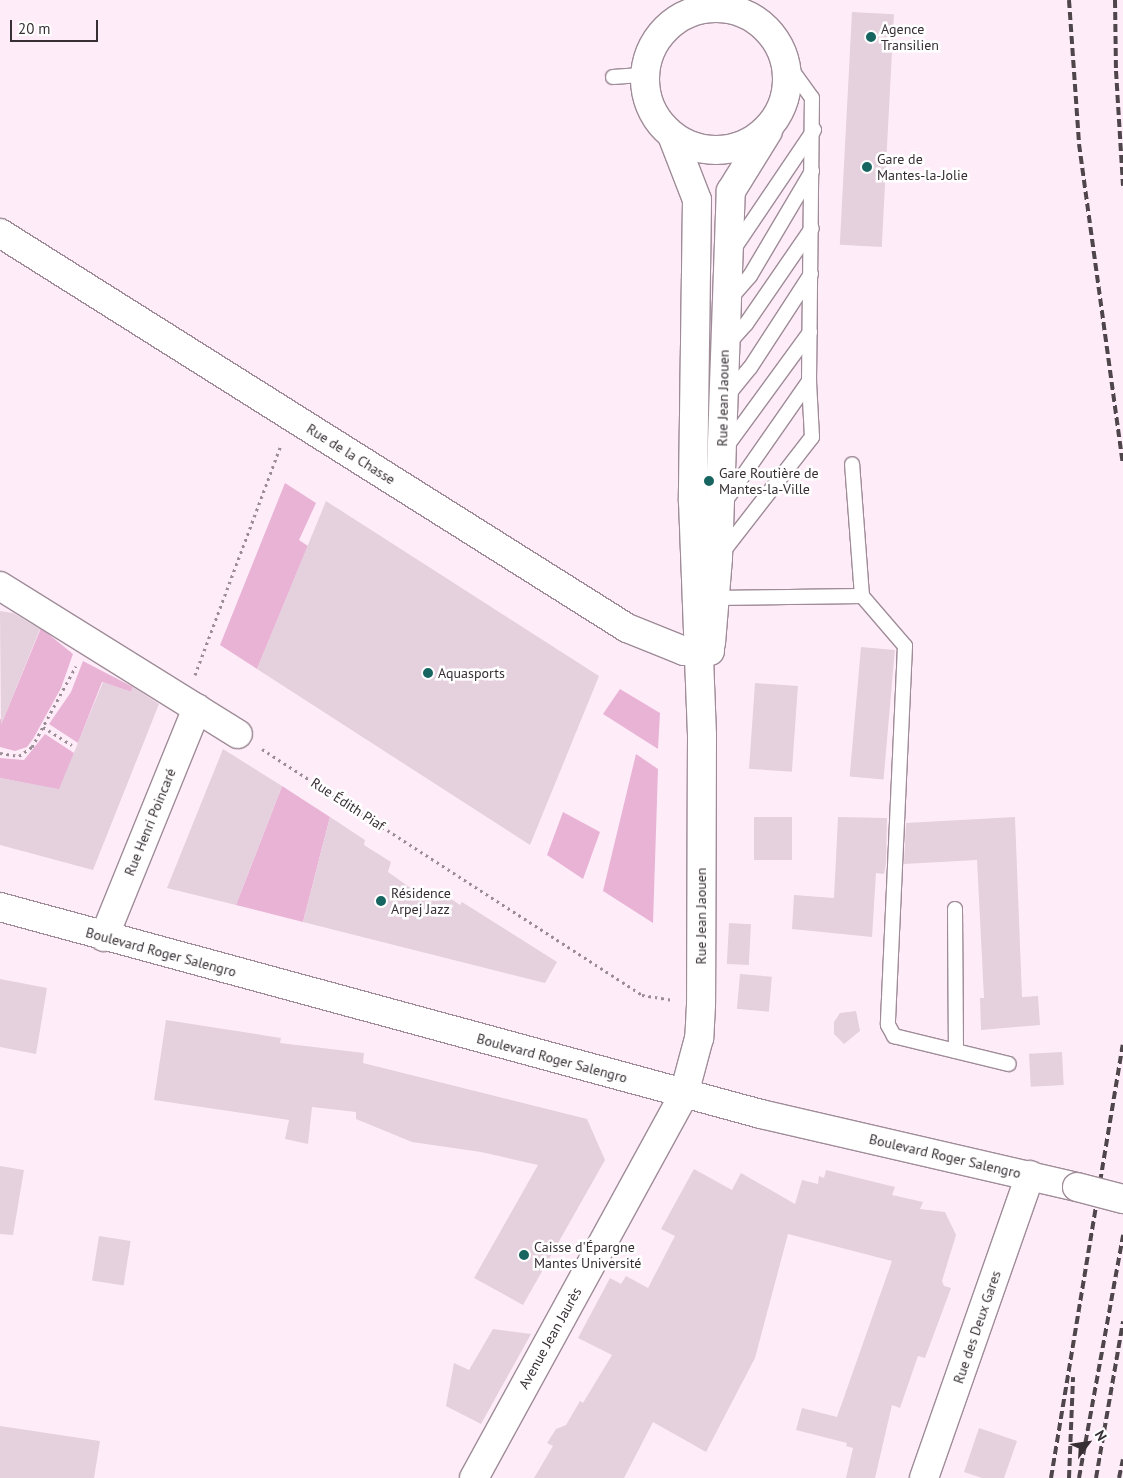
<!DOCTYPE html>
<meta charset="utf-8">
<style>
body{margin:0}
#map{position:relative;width:1123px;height:1478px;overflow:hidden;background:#feedf8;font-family:"PT Sans",sans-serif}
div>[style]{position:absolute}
.green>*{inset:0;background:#e9b3d6}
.building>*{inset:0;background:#e5d0dd;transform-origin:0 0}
.path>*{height:3px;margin-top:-1.5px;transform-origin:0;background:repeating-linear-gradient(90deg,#9a8d95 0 2.5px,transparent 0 6.5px)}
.roads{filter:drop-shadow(1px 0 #9f8c98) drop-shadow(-1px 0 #9f8c98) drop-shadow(0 1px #9f8c98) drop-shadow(0 -1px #9f8c98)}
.service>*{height:14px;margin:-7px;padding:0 7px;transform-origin:7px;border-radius:7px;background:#fff}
.minor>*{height:28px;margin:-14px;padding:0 14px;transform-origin:14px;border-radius:14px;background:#fff}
.minor>.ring{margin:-14px;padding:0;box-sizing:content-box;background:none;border:28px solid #fff;border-radius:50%}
.secondary>*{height:28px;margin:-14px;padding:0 14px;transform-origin:14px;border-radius:14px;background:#fff}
.rail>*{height:4px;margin-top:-2px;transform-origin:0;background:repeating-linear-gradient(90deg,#4f464b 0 8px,transparent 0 12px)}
.bridges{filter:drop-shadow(1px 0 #9f8c98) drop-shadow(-1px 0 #9f8c98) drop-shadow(0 1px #9f8c98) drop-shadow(0 -1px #9f8c98)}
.secondary-bridge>*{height:28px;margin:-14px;padding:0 14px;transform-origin:14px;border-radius:14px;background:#fff}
.dots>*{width:14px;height:14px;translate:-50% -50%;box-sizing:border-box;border:2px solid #fff;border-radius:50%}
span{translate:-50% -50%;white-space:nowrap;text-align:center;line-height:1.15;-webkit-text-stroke:5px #fff;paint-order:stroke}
.poi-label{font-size:14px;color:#372f34}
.left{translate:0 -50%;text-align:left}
.street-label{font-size:14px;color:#372f34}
.north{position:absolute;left:1063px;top:1418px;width:50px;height:50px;-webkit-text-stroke:4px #fff;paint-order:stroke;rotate:59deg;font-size:14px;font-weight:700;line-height:20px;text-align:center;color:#372f34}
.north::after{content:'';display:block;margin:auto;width:18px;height:22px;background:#372f34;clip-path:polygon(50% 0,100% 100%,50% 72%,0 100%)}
.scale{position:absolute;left:10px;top:20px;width:88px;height:22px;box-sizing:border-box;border:2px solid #372f34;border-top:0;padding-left:6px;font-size:15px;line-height:18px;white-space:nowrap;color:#372f34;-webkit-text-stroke:4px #fff;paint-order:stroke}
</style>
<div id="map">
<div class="green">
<div style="clip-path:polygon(285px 483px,316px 503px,299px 540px,308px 546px,257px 669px,220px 645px)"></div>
<div style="clip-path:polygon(41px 628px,73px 654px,61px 688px,33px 739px,27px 747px,15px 751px,0 747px,0 719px,3px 720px)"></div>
<div style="clip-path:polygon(83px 661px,133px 687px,131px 692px,102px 682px,78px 743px,49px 724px,71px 692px)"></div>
<div style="clip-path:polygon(620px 689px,660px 713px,658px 749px,603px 714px)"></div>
<div style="clip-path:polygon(45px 734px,74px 753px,65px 791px,0 778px,0 758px,24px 760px)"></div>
<div style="clip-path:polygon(636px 754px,658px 769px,653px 923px,603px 891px)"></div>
<div style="clip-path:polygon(282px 786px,330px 817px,303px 922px,236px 905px)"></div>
<div style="clip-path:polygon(563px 812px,600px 832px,583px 879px,547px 855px)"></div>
</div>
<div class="building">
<div style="left:852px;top:12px;width:42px;height:233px;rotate:3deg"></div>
<div style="clip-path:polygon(326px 501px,599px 676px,530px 845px,257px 669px)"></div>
<div style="clip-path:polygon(0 611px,13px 613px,40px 629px,1px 725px)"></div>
<div style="left:861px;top:647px;width:34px;height:130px;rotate:5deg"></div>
<div style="clip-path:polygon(103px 682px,131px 692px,133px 687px,159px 704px,93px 870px,0 845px,0 778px,59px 789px)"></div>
<div style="left:755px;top:683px;width:43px;height:86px;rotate:4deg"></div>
<div style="clip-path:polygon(223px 749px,282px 786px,236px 905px,167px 888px)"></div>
<div style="clip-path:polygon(330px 817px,365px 840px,364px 845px,391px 862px,388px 872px,419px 894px,423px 888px,439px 900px,444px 894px,460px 905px,462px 902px,557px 962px,545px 983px,303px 922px)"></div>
<div style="left:754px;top:817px;width:38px;height:43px"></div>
<div style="clip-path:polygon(838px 817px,887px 818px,886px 864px,884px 874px,876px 873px,872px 937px,792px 929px,794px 895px,834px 898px)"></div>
<div style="clip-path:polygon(1015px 817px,1022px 997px,1038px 996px,1040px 1025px,981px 1030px,980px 998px,984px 998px,977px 860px,904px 864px,906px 823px)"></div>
<div style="left:729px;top:923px;width:22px;height:41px;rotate:3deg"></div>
<div style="left:740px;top:974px;width:32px;height:35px;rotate:5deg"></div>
<div style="clip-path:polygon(0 979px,47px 988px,36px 1054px,0 1047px)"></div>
<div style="clip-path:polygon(856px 1011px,860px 1031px,844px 1044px,834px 1034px,834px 1022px,840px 1013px)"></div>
<div style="clip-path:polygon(166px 1020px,281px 1038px,280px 1043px,364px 1053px,363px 1063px,587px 1119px,605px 1160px,523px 1305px,474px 1278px,538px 1165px,481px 1152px,412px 1142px,356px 1119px,356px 1112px,312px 1107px,308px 1144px,285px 1139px,289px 1120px,154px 1100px)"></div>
<div style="left:1062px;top:1052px;width:33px;height:33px;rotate:87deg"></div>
<div style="clip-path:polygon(0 1166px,24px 1170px,13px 1235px,0 1234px)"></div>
<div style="clip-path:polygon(694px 1169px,732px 1190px,741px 1173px,795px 1204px,802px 1180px,818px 1184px,819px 1176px,824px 1178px,826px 1170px,895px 1187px,892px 1195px,923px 1202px,920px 1209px,945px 1212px,956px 1235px,942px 1281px,944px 1286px,951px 1288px,925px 1358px,918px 1356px,900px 1408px,892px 1405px,875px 1478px,846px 1478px,853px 1448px,846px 1446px,847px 1443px,796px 1430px,802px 1408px,837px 1417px,892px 1261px,788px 1234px,755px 1358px,706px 1452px,653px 1422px,624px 1478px,534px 1478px,553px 1446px,547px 1443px,556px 1429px,566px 1425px,580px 1401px,583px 1403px,612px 1355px,578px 1338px,610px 1278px,621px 1284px,626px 1276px,648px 1288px,675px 1236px,661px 1229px)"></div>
<div style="left:99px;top:1236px;width:32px;height:45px;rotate:9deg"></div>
<div style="clip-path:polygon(493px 1329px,531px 1334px,481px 1424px,446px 1406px,454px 1363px,469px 1370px)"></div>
<div style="clip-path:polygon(0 1426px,100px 1441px,94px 1478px,0 1478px)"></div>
<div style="clip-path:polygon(979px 1428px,1017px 1441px,1004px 1478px,982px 1478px,964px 1472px)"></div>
</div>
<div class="path">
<div style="left:195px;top:675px;width:246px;rotate:-69.5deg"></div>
<div style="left:43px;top:727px;width:34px;rotate:32deg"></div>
<div style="left:262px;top:749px;width:453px;rotate:32.9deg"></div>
<div style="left:642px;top:995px;width:30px;rotate:9deg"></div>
<div style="left:0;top:753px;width:19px;rotate:9deg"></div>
<div style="left:19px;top:756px;width:16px;rotate:-35deg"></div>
<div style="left:32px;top:747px;width:92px;rotate:-61.5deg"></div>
</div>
<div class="roads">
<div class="service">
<div style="left:613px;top:77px;width:31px;rotate:-4deg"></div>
<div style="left:733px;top:250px;width:145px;rotate:-56deg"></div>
<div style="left:729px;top:300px;width:32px;rotate:-49deg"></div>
<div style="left:750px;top:276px;width:122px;rotate:-59.4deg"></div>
<div style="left:728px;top:344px;width:27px;rotate:-48deg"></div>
<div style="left:746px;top:324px;width:116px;rotate:-55.5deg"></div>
<div style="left:727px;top:396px;width:36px;rotate:-51deg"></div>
<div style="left:750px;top:368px;width:112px;rotate:-57deg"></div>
<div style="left:724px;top:450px;width:146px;rotate:-53.9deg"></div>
<div style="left:724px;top:503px;width:149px;rotate:-55.1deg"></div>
<div style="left:722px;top:553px;width:147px;rotate:-52.2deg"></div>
<div style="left:812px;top:437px;width:56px;rotate:-93.1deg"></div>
<div style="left:809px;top:381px;width:283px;rotate:-89.4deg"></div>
<div style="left:812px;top:98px;width:44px;rotate:-125.8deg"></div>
<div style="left:862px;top:596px;width:66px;rotate:49.3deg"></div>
<div style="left:905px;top:646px;width:379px;rotate:92.6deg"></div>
<div style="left:888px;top:1025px;width:13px;rotate:61deg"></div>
<div style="left:894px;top:1036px;width:118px;rotate:13.7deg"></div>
<div style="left:715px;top:598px;width:147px;rotate:-0.8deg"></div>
<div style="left:862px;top:596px;width:132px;rotate:-94.3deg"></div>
<div style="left:955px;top:909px;width:142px;rotate:89.6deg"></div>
</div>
<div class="minor">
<div class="ring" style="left:645px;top:8px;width:114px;height:114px"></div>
<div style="left:673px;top:138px;width:66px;rotate:68.8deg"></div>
<div style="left:697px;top:200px;width:301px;rotate:90.8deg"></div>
<div style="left:693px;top:501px;width:234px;rotate:87.8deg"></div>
<div style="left:702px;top:735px;width:270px;rotate:90.2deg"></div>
<div style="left:701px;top:1005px;width:33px;rotate:93deg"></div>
<div style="left:699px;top:1038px;width:58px;rotate:105deg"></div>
<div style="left:0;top:233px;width:741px;rotate:32.21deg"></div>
<div style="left:627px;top:628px;width:61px;rotate:22deg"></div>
<div style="left:684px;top:651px;width:26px"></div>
<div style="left:0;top:586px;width:280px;rotate:31.9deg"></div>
<div style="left:711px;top:643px;width:86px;rotate:-85.3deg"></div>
<div style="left:718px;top:557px;width:366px;rotate:-88deg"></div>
<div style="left:731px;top:191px;width:70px;rotate:-58.3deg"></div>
<div style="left:104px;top:937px;width:247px;rotate:-67.9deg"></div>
<div style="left:924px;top:1478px;width:321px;rotate:-70.7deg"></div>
</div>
<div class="secondary">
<div style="left:0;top:907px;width:789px;rotate:15.22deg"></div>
<div style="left:761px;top:1114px;width:324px;rotate:13deg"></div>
<div style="left:474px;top:1478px;width:438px;rotate:-61.3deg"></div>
</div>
</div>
<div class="rail">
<div style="left:1069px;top:0;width:144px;rotate:86deg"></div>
<div style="left:1079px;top:144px;width:323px;rotate:82.2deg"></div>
<div style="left:1115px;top:0;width:71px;rotate:89.2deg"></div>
<div style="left:1116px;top:71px;width:115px;rotate:86.5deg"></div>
<div style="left:1051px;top:1478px;width:439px;rotate:-80.6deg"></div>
<div style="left:1069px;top:1478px;width:101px;rotate:-87.7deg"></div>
<div style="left:1079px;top:1478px;width:247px;rotate:-79.7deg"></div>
<div style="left:1096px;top:1478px;width:159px;rotate:-80.2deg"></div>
<div style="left:1119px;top:1478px;width:19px;rotate:-78deg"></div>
</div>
<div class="bridges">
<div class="secondary-bridge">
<div style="left:1077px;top:1187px;width:48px;rotate:14.6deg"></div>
</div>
</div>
<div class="dots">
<div style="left:871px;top:37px;background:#176561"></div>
<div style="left:867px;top:167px;background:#176561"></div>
<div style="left:709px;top:481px;background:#176561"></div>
<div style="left:428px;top:673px;background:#176561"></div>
<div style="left:381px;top:901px;background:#176561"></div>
<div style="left:524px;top:1255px;background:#176561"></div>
</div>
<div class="poi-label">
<span class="left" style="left:881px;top:37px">Agence<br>Transilien</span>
<span class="left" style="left:877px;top:167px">Gare de<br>Mantes-la-Jolie</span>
<span class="left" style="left:719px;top:481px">Gare Routière de<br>Mantes-la-Ville</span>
<span class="left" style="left:438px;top:673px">Aquasports</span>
<span class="left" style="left:391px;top:901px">Résidence<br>Arpej Jazz</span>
<span class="left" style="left:534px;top:1255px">Caisse d'Épargne<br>Mantes Université</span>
</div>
<div class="street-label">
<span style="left:723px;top:398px;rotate:-89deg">Rue Jean Jaouen</span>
<span style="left:351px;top:454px;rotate:32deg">Rue de la Chasse</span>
<span style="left:348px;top:804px;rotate:33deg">Rue Édith Piaf</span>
<span style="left:150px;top:822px;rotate:-68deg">Rue Henri Poincaré</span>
<span style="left:701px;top:916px;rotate:-90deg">Rue Jean Jaouen</span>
<span style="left:161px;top:952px;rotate:15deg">Boulevard Roger Salengro</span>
<span style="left:552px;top:1058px;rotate:15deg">Boulevard Roger Salengro</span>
<span style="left:945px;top:1156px;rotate:13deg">Boulevard Roger Salengro</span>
<span style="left:977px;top:1327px;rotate:-71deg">Rue des Deux Gares</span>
<span style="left:550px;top:1338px;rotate:-61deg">Avenue Jean Jaurès</span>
</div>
<div class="north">N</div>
<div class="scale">20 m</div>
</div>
